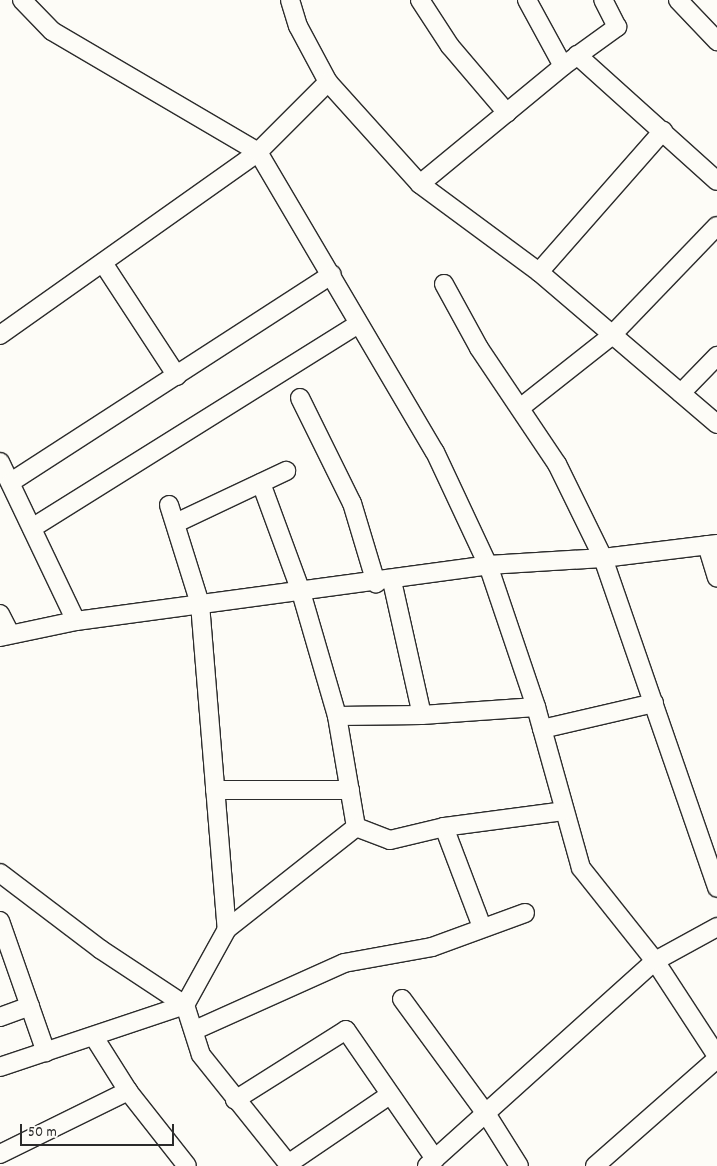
<!DOCTYPE html>
<style>
body{margin:0}
#map{position:relative;width:717px;height:1166px;overflow:hidden;background:#fdfcf7;font-family:Dekko,sans-serif}
div>[style]{position:absolute}
.roads{filter:drop-shadow(1px 0 #2b2b2b) drop-shadow(-1px 0 #2b2b2b) drop-shadow(0 1px #2b2b2b) drop-shadow(0 -1px #2b2b2b)}
.street>*{height:18px;margin:-9px;padding:0 9px;transform-origin:9px;border-radius:9px;background:#fdfcf7}
span{translate:-50% -50%;white-space:nowrap;text-align:center;line-height:1.15;-webkit-text-stroke:4px #fdfcf7;paint-order:stroke}
.scale{position:absolute;left:20px;top:1124px;width:154px;height:22px;box-sizing:border-box;border:2px solid #2b2b2b;border-top:0;padding-left:6px;font-size:15px;line-height:18px;white-space:nowrap;color:#2b2b2b;-webkit-text-stroke:4px #fdfcf7;paint-order:stroke}
</style>
<div id="map">
<div class="roads">
<div class="street">
<div style="left:22px;top:0;width:43px;rotate:45.9deg"></div>
<div style="left:52px;top:31px;width:239px;rotate:30.4deg"></div>
<div style="left:258px;top:152px;width:348px;rotate:59.5deg"></div>
<div style="left:435px;top:452px;width:125px;rotate:64.9deg"></div>
<div style="left:488px;top:565px;width:150px;rotate:71.3deg"></div>
<div style="left:536px;top:707px;width:167px;rotate:74.4deg"></div>
<div style="left:581px;top:868px;width:119px;rotate:51.5deg"></div>
<div style="left:655px;top:961px;width:113px;rotate:56.9deg"></div>
<div style="left:290px;top:0;width:27px;rotate:73deg"></div>
<div style="left:298px;top:26px;width:64px;rotate:61.8deg"></div>
<div style="left:328px;top:82px;width:137px;rotate:48deg"></div>
<div style="left:420px;top:184px;width:148px;rotate:36.5deg"></div>
<div style="left:539px;top:272px;width:234px;rotate:40.5deg"></div>
<div style="left:420px;top:0;width:55px;rotate:56.9deg"></div>
<div style="left:450px;top:46px;width:88px;rotate:49.6deg"></div>
<div style="left:527px;top:0;width:75px;rotate:61.4deg"></div>
<div style="left:678px;top:0;width:57px;rotate:46.4deg"></div>
<div style="left:577px;top:55px;width:188px;rotate:42deg"></div>
<div style="left:420px;top:184px;width:185px;rotate:-39.5deg"></div>
<div style="left:563px;top:66px;width:67px;rotate:-35.8deg"></div>
<div style="left:617px;top:27px;width:30px;rotate:-117deg"></div>
<div style="left:103px;top:263px;width:135px;rotate:56.8deg"></div>
<div style="left:539px;top:272px;width:188px;rotate:-48.7deg"></div>
<div style="left:444px;top:284px;width:73px;rotate:61.3deg"></div>
<div style="left:479px;top:348px;width:140px;rotate:56.1deg"></div>
<div style="left:557px;top:464px;width:105px;rotate:63.9deg"></div>
<div style="left:603px;top:558px;width:349px;rotate:70.9deg"></div>
<div style="left:0;top:335px;width:316px;rotate:-35.3deg"></div>
<div style="left:258px;top:152px;width:99px;rotate:-45deg"></div>
<div style="left:681px;top:393px;width:52px;rotate:-45.8deg"></div>
<div style="left:300px;top:398px;width:117px;rotate:63.7deg"></div>
<div style="left:352px;top:503px;width:84px;rotate:73.3deg"></div>
<div style="left:520px;top:408px;width:115px;rotate:-38.3deg"></div>
<div style="left:610px;top:337px;width:154px;rotate:-46.1deg"></div>
<div style="left:0;top:462px;width:176px;rotate:64.5deg"></div>
<div style="left:76px;top:621px;width:416px;rotate:-7.7deg"></div>
<div style="left:488px;top:565px;width:115px;rotate:-3.5deg"></div>
<div style="left:603px;top:558px;width:115px;rotate:-7deg"></div>
<div style="left:11px;top:482px;width:382px;rotate:-32.9deg"></div>
<div style="left:261px;top:483px;width:116px;rotate:69.8deg"></div>
<div style="left:301px;top:592px;width:129px;rotate:73.8deg"></div>
<div style="left:337px;top:716px;width:113px;rotate:80.3deg"></div>
<div style="left:169px;top:505px;width:104px;rotate:72.6deg"></div>
<div style="left:200px;top:604px;width:326px;rotate:85.3deg"></div>
<div style="left:227px;top:929px;width:87px;rotate:118.9deg"></div>
<div style="left:185px;top:1005px;width:52px;rotate:72.3deg"></div>
<div style="left:201px;top:1055px;width:142px;rotate:51.3deg"></div>
<div style="left:176px;top:523px;width:122px;rotate:-25.3deg"></div>
<div style="left:32px;top:528px;width:385px;rotate:-32deg"></div>
<div style="left:707px;top:545px;width:34px;rotate:73deg"></div>
<div style="left:392px;top:581px;width:137px;rotate:77.4deg"></div>
<div style="left:0;top:614px;width:22px;rotate:63deg"></div>
<div style="left:0;top:637px;width:78px;rotate:-11.9deg"></div>
<div style="left:337px;top:716px;width:85px;rotate:-0.7deg"></div>
<div style="left:422px;top:715px;width:114px;rotate:-4deg"></div>
<div style="left:542px;top:729px;width:115px;rotate:-13.1deg"></div>
<div style="left:215px;top:790px;width:135px"></div>
<div style="left:444px;top:827px;width:107px;rotate:69.2deg"></div>
<div style="left:0;top:873px;width:126px;rotate:37.2deg"></div>
<div style="left:100px;top:949px;width:102px;rotate:33.4deg"></div>
<div style="left:185px;top:1005px;width:195px;rotate:161.5deg"></div>
<div style="left:0;top:921px;width:139px;rotate:70.7deg"></div>
<div style="left:227px;top:929px;width:164px;rotate:-38.3deg"></div>
<div style="left:356px;top:827px;width:36px;rotate:21deg"></div>
<div style="left:390px;top:840px;width:56px;rotate:-13.5deg"></div>
<div style="left:444px;top:827px;width:121px;rotate:-7.6deg"></div>
<div style="left:402px;top:999px;width:144px;rotate:53.8deg"></div>
<div style="left:487px;top:1115px;width:60px;rotate:57.9deg"></div>
<div style="left:0;top:1017px;width:32px;rotate:-20deg"></div>
<div style="left:195px;top:1030px;width:163px;rotate:-24.2deg"></div>
<div style="left:344px;top:963px;width:89px;rotate:-10.3deg"></div>
<div style="left:432px;top:947px;width:99px;rotate:-20.1deg"></div>
<div style="left:94px;top:1037px;width:64px;rotate:57.8deg"></div>
<div style="left:128px;top:1091px;width:95px;rotate:51.8deg"></div>
<div style="left:235px;top:1100px;width:131px;rotate:-32.2deg"></div>
<div style="left:346px;top:1030px;width:157px;rotate:55.4deg"></div>
<div style="left:0;top:1154px;width:143px;rotate:-26.2deg"></div>
<div style="left:288px;top:1164px;width:121px;rotate:-34.2deg"></div>
<div style="left:427px;top:1166px;width:307px;rotate:-42deg"></div>
<div style="left:655px;top:961px;width:71px;rotate:-28.7deg"></div>
<div style="left:595px;top:1166px;width:162px;rotate:-41.3deg"></div>
</div>
</div>
<div class="scale">50 m</div>
</div>
